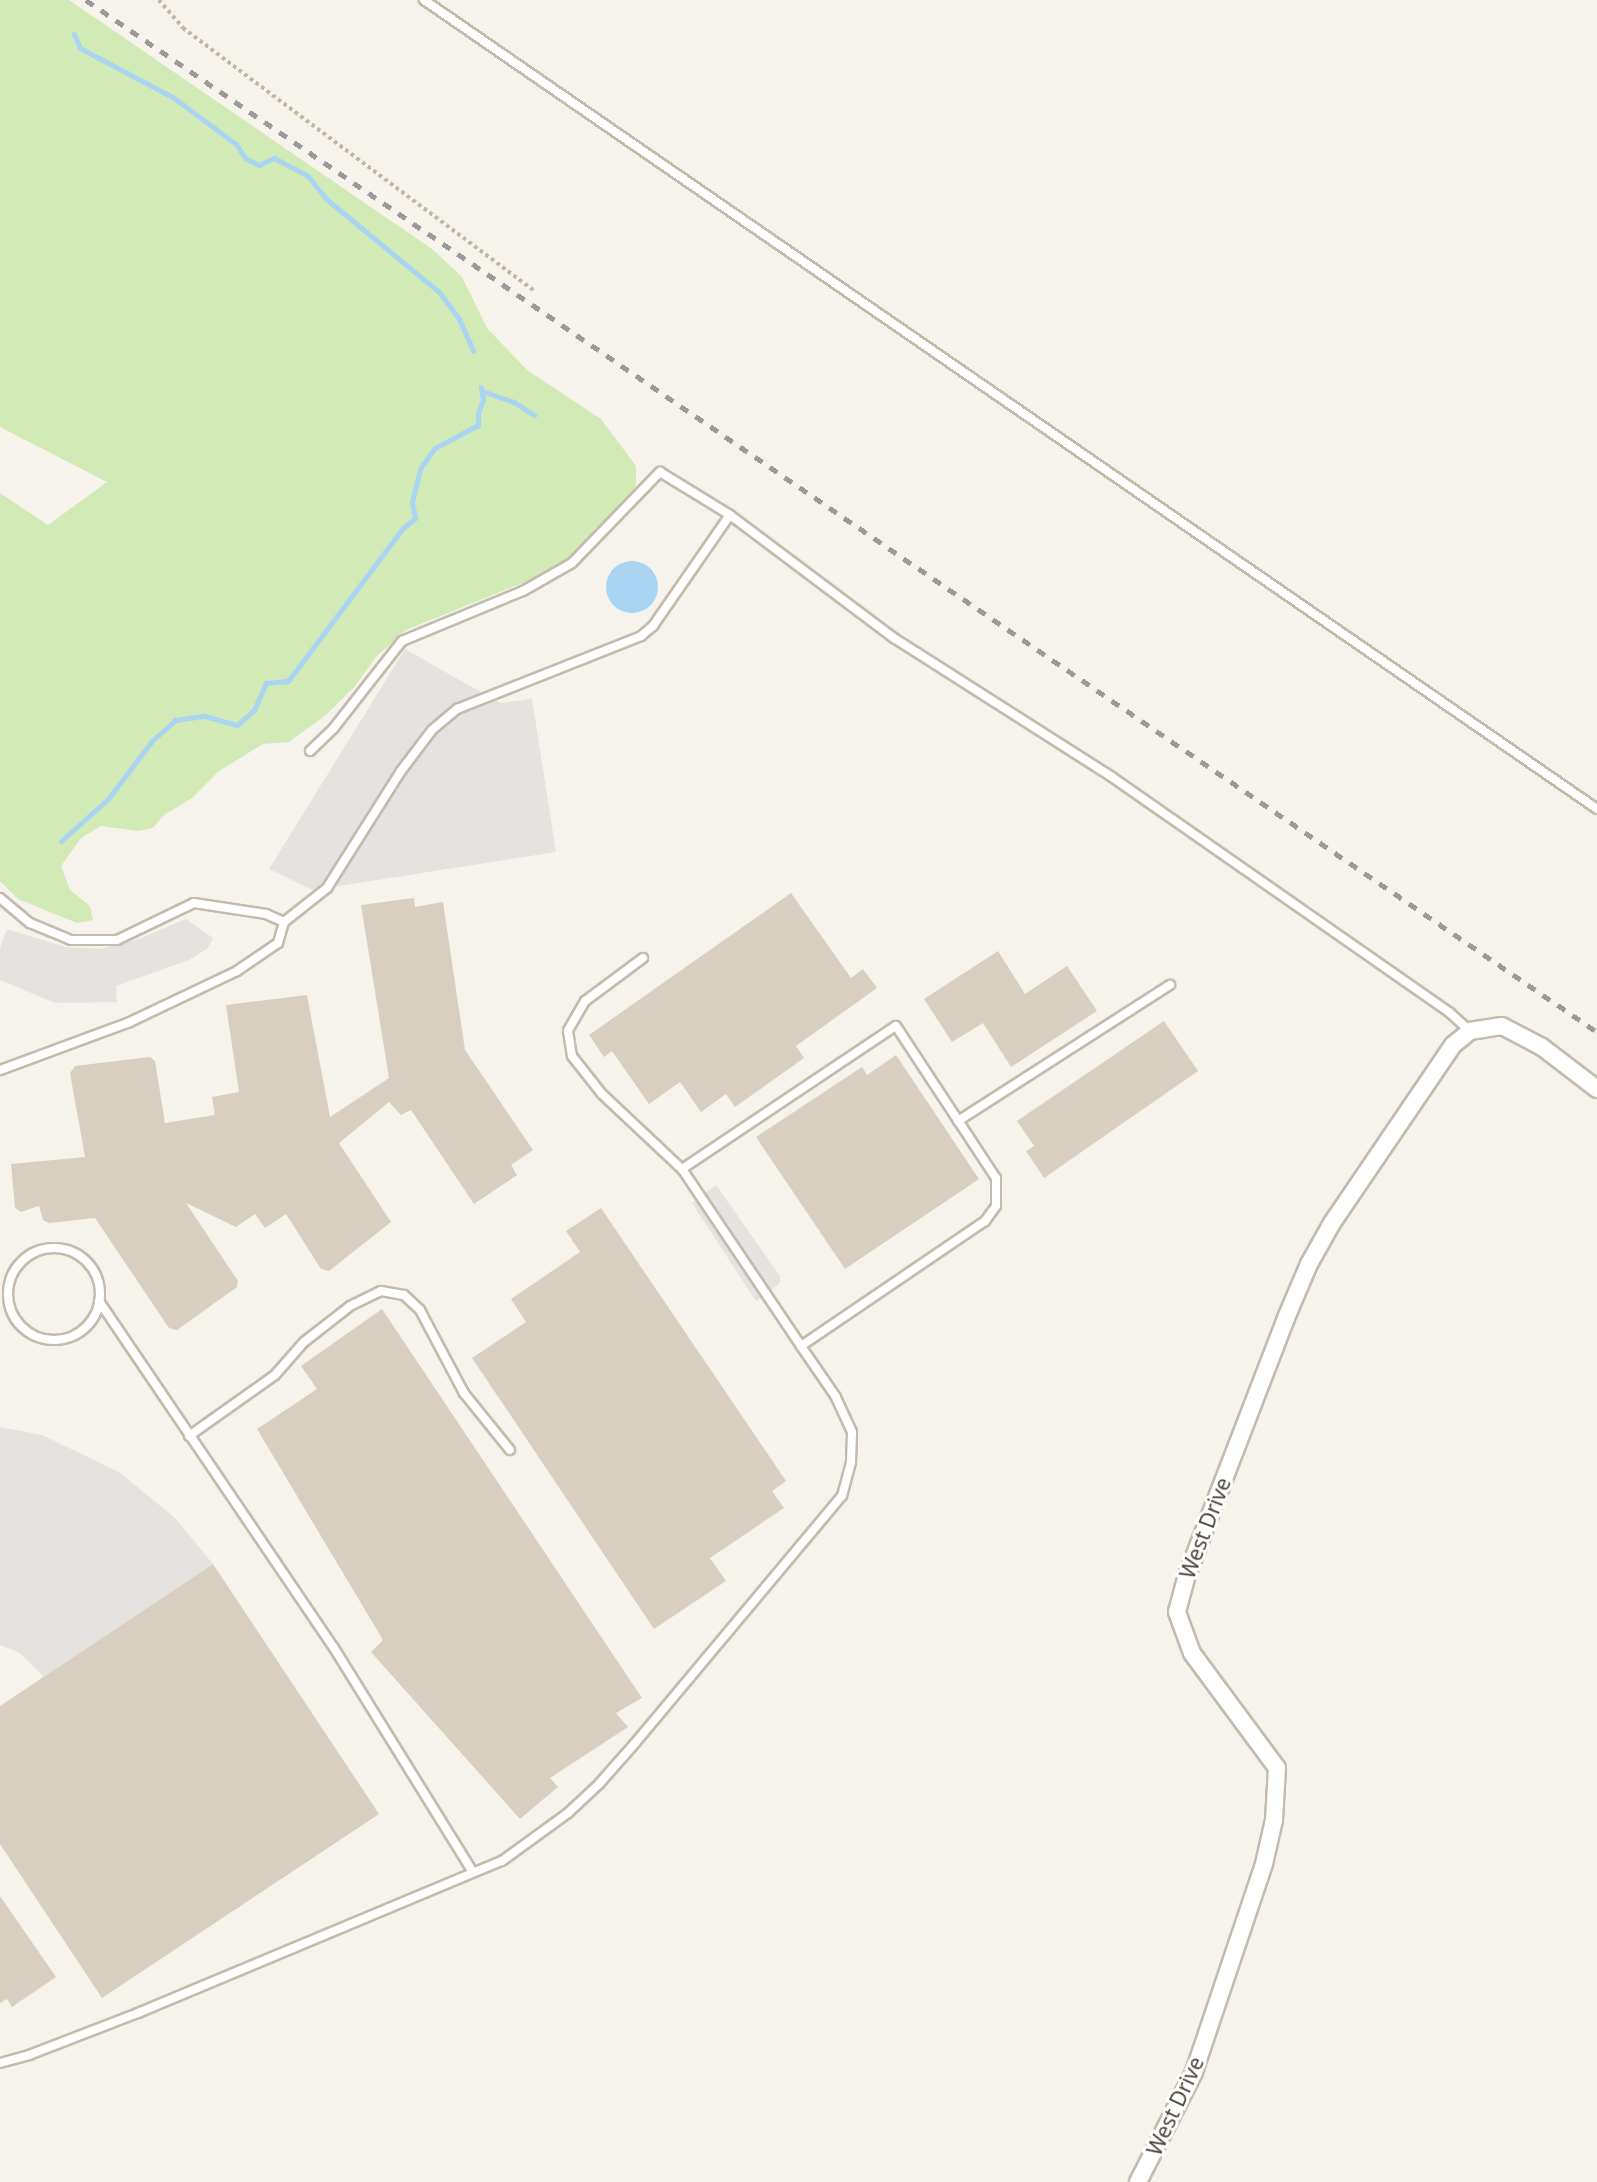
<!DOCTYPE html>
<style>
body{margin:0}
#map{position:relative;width:1597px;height:2182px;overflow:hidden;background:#f6f3ec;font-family:"Noto Sans",sans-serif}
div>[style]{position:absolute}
.green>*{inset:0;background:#d2eab5}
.parking>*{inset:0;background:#e5e3e0}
.water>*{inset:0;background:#a9d4f2}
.round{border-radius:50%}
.stream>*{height:5px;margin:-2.5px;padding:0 2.5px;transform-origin:2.5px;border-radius:2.5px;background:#a9d4f2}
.building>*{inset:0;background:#d8cfc1}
.path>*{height:3.5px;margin-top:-1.75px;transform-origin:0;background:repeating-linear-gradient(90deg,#c4b79f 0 3.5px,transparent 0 7px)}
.roads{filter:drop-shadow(2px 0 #c2bbae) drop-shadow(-2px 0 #c2bbae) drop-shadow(0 2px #c2bbae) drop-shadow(0 -2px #c2bbae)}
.lane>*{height:8px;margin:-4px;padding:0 4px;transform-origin:4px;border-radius:4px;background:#fff}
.lane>.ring{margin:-4px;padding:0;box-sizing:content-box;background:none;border:8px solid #fff;border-radius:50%}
.street>*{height:16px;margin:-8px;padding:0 8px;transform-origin:8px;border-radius:8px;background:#fff}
.rail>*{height:5px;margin-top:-2.5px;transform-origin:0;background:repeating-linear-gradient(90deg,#9a9a9a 0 9px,transparent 0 18px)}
span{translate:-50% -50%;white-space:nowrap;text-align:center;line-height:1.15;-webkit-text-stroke:6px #fff;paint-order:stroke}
.street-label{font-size:21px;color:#4b4439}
</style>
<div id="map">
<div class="green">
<div style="clip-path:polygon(0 0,69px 0,432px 249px,462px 277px,487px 328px,527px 370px,601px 419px,636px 466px,636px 486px,577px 554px,535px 578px,406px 630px,376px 657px,355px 686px,326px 715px,289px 742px,263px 744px,219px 771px,192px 798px,164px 815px,153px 828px,138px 831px,101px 826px,81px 838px,61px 866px,70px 890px,90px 906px,93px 920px,77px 923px,18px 899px,0 881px,0 493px,48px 525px,107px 482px,0 427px)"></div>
</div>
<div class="parking">
<div style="clip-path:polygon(405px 649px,500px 703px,532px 699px,556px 852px,313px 890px,269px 869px)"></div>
<div style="clip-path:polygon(186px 919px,213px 938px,208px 948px,189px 960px,116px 986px,117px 1002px,55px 1003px,0 980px,0 949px,7px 929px,66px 947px,100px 949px,139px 939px)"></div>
<div style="clip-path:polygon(716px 1185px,780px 1276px,780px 1283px,756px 1301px,692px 1203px)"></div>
<div style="clip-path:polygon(0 1427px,42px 1435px,119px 1472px,174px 1517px,213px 1564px,44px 1677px,20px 1653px,0 1645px)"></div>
</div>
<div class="water">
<div class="round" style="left:606px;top:561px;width:52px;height:52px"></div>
</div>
<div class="stream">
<div style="left:74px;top:34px;width:15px;rotate:67deg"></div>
<div style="left:80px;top:48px;width:106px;rotate:28deg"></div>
<div style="left:174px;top:98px;width:77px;rotate:36.6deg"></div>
<div style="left:236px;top:144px;width:17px;rotate:57deg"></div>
<div style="left:245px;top:158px;width:16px;rotate:27deg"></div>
<div style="left:259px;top:165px;width:17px;rotate:-25deg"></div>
<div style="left:274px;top:158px;width:38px;rotate:28deg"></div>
<div style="left:308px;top:176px;width:28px;rotate:52deg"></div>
<div style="left:325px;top:198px;width:148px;rotate:39.5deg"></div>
<div style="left:439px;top:292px;width:34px;rotate:53deg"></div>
<div style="left:459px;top:319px;width:35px;rotate:66deg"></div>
<div style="left:482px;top:391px;width:34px;rotate:19deg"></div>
<div style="left:514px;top:402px;width:24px;rotate:33deg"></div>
<div style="left:61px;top:841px;width:63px;rotate:-41.8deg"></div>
<div style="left:108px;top:799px;width:73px;rotate:-52.8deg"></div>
<div style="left:152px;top:741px;width:31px;rotate:-42deg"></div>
<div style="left:175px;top:720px;width:30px;rotate:-8deg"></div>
<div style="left:205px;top:716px;width:33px;rotate:16deg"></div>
<div style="left:237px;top:725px;width:23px;rotate:-41deg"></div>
<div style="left:254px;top:710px;width:30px;rotate:-66deg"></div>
<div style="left:266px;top:683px;width:22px;rotate:-5deg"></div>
<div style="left:288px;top:681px;width:190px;rotate:-53.1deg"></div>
<div style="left:402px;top:529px;width:17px;rotate:-40deg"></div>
<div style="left:415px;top:518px;width:16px;rotate:-101deg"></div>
<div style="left:412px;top:502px;width:36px;rotate:-76deg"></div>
<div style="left:421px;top:467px;width:24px;rotate:-54deg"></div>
<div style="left:435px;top:448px;width:49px;rotate:-28.1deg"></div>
<div style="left:478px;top:425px;width:12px;rotate:-90deg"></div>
<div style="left:478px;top:413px;width:14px;rotate:-69deg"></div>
<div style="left:483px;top:400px;width:13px;rotate:-99deg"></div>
</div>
<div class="building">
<div style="clip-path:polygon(791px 893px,851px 978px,863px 969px,877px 988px,796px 1046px,804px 1058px,735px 1107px,726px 1094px,701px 1112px,680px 1082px,649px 1104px,612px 1051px,604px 1057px,589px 1035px)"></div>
<div style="clip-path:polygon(414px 898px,415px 907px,443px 902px,465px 1050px,533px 1150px,511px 1165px,517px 1175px,474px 1204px,411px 1110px,401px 1115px,389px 1102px,339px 1143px,391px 1222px,329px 1271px,321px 1269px,286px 1214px,265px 1228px,255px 1214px,236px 1227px,186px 1203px,238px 1281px,237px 1287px,177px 1330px,169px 1328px,95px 1218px,49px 1223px,43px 1220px,39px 1206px,21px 1212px,15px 1208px,11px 1164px,85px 1157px,70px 1073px,75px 1066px,150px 1057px,155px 1061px,165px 1123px,215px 1115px,212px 1097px,239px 1092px,226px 1005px,307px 995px,330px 1117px,389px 1078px,361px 905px)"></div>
<div style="clip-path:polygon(998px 951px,1025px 994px,1067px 966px,1097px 1011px,1011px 1067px,983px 1023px,952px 1042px,924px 999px)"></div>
<div style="clip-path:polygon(1164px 1021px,1198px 1071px,1044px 1178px,1026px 1151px,1034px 1146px,1017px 1121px)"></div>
<div style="clip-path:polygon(896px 1055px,979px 1179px,845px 1269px,756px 1137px,862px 1067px,867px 1075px)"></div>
<div style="clip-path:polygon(601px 1208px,786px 1481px,772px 1491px,784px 1508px,710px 1558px,726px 1581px,654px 1629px,472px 1358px,526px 1322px,511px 1299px,580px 1252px,566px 1231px)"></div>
<div style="clip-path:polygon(382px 1309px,642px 1698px,616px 1713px,628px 1727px,550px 1778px,558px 1787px,520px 1819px,371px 1652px,383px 1640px,257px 1429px,317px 1389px,301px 1366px)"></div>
<div style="clip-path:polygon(213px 1564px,379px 1814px,102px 1998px,0 1844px,0 1706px)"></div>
<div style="clip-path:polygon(0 1896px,56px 1977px,12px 2007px,7px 1999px,0 2003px)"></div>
</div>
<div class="path">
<div style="left:159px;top:0;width:37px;rotate:49deg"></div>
<div style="left:183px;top:28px;width:439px;rotate:36.8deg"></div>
</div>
<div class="roads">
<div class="lane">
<div style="left:424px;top:0;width:1425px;rotate:34.59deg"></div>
<div style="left:310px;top:751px;width:32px;rotate:-44deg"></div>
<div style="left:333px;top:729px;width:112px;rotate:-51.9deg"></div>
<div style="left:402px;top:641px;width:131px;rotate:-22.5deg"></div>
<div style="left:523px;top:591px;width:56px;rotate:-29.7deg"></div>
<div style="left:572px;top:563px;width:127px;rotate:-46deg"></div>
<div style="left:660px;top:472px;width:82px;rotate:31.6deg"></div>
<div style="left:730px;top:515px;width:205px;rotate:36.9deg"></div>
<div style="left:894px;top:638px;width:259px;rotate:32.5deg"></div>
<div style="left:1112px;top:777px;width:412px;rotate:34.9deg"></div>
<div style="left:1450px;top:1013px;width:27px;rotate:42deg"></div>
<div style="left:0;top:898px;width:39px;rotate:40deg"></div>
<div style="left:30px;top:923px;width:44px;rotate:22.5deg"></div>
<div style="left:71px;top:940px;width:46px"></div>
<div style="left:117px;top:940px;width:85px;rotate:-25.7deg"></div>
<div style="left:194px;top:903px;width:73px;rotate:8.7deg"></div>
<div style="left:266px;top:914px;width:20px;rotate:24deg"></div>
<div style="left:284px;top:922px;width:22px;rotate:106deg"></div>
<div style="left:278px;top:943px;width:50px;rotate:145.7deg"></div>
<div style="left:237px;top:971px;width:119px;rotate:154.5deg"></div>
<div style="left:130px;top:1022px;width:139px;rotate:159.7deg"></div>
<div style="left:284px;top:922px;width:55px;rotate:-38.3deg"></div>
<div style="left:327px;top:888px;width:138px;rotate:-57.7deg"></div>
<div style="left:401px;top:771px;width:51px;rotate:-52.9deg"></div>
<div style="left:432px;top:730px;width:33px;rotate:-40deg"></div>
<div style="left:457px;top:709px;width:198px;rotate:-21.6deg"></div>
<div style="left:641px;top:636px;width:16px;rotate:-40deg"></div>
<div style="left:653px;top:626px;width:135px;rotate:-55.3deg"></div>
<div style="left:643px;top:958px;width:72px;rotate:143.4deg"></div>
<div style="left:585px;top:1001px;width:34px;rotate:120deg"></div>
<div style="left:568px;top:1031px;width:25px;rotate:81deg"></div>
<div style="left:572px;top:1056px;width:48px;rotate:51.7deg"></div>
<div style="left:602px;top:1094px;width:110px;rotate:43.2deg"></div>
<div style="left:958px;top:1121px;width:252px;rotate:-32.7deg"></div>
<div class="ring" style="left:8px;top:1248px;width:84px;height:84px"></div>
<div style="left:99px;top:1301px;width:419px;rotate:55.9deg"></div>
<div style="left:334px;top:1648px;width:262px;rotate:58.2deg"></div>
<div style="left:189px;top:1436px;width:105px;rotate:-35.3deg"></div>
<div style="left:275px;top:1375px;width:44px;rotate:-48.7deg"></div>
<div style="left:304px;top:1342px;width:58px;rotate:-38deg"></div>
<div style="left:350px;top:1306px;width:34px;rotate:-26deg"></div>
<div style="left:381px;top:1291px;width:23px;rotate:10deg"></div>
<div style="left:404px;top:1295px;width:22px;rotate:43deg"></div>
<div style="left:420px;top:1310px;width:94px;rotate:62.1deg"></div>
<div style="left:464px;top:1393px;width:73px;rotate:51.1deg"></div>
<div style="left:0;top:2063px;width:30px;rotate:-15deg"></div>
<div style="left:29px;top:2055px;width:117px;rotate:-21.1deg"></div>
<div style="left:138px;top:2013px;width:394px;rotate:-22.7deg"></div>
<div style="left:502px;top:1861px;width:82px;rotate:-36deg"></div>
<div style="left:568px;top:1813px;width:42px;rotate:-43.1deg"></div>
<div style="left:599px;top:1784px;width:56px;rotate:-48.6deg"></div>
<div style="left:636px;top:1742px;width:321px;rotate:-50.1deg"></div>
<div style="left:842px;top:1496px;width:35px;rotate:-75deg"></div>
<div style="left:851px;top:1462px;width:30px;rotate:-88deg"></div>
<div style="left:852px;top:1432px;width:38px;rotate:-115deg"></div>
<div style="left:836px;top:1397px;width:62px;rotate:-124.5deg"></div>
<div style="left:801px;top:1346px;width:213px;rotate:-123.9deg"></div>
<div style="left:682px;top:1169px;width:257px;rotate:-33.8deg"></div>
<div style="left:896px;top:1026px;width:182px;rotate:56.7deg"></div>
<div style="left:996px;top:1178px;width:28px;rotate:90deg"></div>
<div style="left:996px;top:1206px;width:19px;rotate:126deg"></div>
<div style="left:985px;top:1221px;width:222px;rotate:145.8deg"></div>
</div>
<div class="street">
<div style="left:1138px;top:2182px;width:123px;rotate:-63deg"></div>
<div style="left:1194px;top:2072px;width:219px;rotate:-71.4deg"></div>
<div style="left:1264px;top:1864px;width:45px;rotate:-77.2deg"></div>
<div style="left:1274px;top:1820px;width:52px;rotate:-86.7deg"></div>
<div style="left:1277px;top:1768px;width:143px;rotate:-126.5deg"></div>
<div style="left:1192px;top:1653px;width:44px;rotate:-110.1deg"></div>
<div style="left:1177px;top:1612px;width:38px;rotate:-75deg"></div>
<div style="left:1187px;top:1575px;width:275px;rotate:-68.9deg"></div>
<div style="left:1286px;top:1318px;width:59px;rotate:-66.9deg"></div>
<div style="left:1309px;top:1264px;width:47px;rotate:-60.7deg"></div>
<div style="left:1332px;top:1223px;width:215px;rotate:-55.8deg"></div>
<div style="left:1453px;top:1045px;width:22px;rotate:-39deg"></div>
<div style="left:1470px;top:1031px;width:32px;rotate:-9deg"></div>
<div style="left:1502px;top:1026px;width:45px;rotate:27.7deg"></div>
<div style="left:1542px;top:1047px;width:69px;rotate:37.4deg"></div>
</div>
</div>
<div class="rail">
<div style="left:86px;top:0;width:1830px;rotate:34.33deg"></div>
</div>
<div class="street-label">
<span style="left:1205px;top:1528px;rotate:-69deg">West Drive</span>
<span style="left:1175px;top:2106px;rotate:-65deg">West Drive</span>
</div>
</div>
